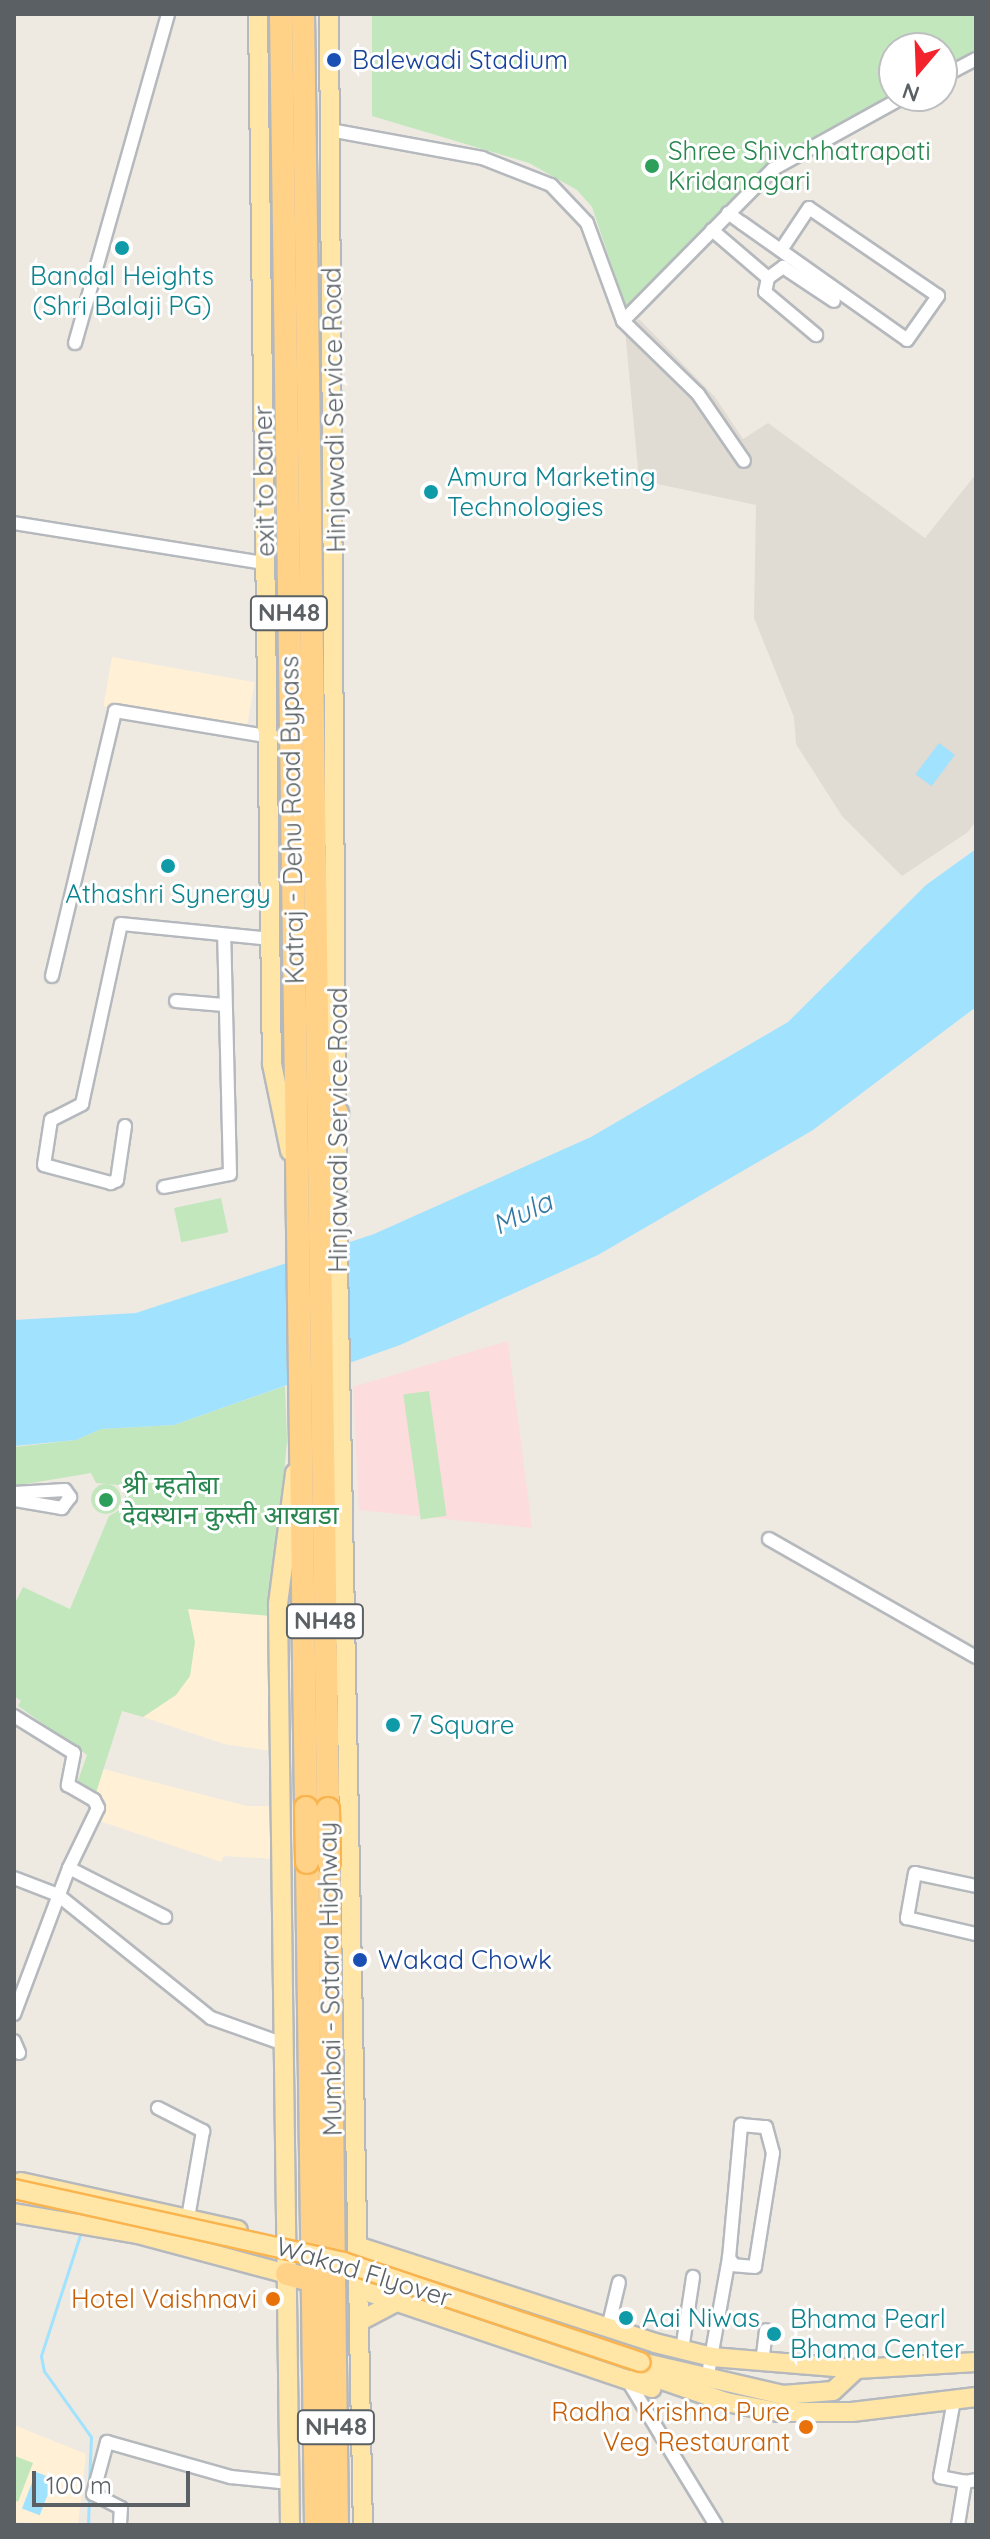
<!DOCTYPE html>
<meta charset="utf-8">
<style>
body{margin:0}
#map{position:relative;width:990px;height:2539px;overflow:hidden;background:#eeeae2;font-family:Quicksand,"Noto Sans Devanagari",sans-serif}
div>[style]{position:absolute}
.commercial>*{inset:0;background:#fff0d6;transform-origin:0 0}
.education>*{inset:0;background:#e0dbd3}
.medical>*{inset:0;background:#fddcdd}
.green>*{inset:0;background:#c2e7bc;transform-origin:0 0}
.round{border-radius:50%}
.water>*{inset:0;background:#a1e2ff;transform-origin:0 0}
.stream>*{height:3px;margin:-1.5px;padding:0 1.5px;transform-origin:1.5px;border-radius:1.5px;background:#a1e2ff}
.roads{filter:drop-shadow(2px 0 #b5b9bd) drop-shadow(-2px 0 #b5b9bd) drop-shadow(0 2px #b5b9bd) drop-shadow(0 -2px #b5b9bd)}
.street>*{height:12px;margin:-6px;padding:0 6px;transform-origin:6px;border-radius:6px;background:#fff}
.primary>*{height:18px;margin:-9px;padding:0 9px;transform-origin:9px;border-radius:9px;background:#ffe5a6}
.highway>*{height:22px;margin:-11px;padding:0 11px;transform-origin:11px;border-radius:11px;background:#ffd288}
.bridges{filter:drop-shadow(2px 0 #f9b44f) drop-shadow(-2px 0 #f9b44f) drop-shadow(0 2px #f9b44f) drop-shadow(0 -2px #f9b44f)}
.primary-bridge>*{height:18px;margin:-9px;padding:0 9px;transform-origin:9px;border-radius:9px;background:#ffe5a6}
.highway-bridge>*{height:22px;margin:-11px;padding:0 11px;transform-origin:11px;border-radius:11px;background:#ffd288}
.dots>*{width:22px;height:22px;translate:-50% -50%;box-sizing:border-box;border:4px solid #fff;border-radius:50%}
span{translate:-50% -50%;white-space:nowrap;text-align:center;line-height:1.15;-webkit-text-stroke:6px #fff;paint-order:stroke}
.shield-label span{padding:2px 6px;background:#fff;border:2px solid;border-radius:6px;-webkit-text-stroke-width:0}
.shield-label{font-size:24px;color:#5a6064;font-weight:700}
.transit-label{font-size:26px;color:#164399}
.left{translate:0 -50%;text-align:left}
.leisure-label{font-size:26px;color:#27864d}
.culture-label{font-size:26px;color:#0d838f}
.street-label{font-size:26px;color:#5a6064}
.food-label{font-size:26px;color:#c56008}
.right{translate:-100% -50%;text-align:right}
.water-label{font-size:28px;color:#3379a4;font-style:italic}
.frame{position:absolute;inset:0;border:16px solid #5a6064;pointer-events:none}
.north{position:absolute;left:878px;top:32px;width:80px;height:80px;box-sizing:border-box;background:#fff;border:2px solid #bdbfc1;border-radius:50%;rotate:199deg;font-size:22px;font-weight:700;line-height:32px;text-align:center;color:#5a6064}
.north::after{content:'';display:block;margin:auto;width:28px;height:36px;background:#f3232d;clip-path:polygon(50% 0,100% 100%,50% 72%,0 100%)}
.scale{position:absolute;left:32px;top:2471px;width:158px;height:36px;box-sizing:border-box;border:4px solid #5a6064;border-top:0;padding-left:10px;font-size:24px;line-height:28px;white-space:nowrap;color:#5a6064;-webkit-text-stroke:6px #fff;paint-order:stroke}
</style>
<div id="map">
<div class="commercial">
<div style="left:112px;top:657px;width:145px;height:50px;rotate:10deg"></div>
<div style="clip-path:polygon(187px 1609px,271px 1616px,272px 1751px,224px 1744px,143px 1717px,176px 1695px)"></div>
<div style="clip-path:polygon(103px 1769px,247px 1806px,274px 1806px,275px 1859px,224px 1856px,221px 1862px,97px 1820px,106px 1800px,95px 1796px)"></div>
<div style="clip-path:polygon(14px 2425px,86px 2454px,78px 2525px,14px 2522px)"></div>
</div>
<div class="education">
<div style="clip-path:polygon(639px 319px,715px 397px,743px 439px,768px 423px,925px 538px,976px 474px,976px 821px,968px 832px,902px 876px,842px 816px,796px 744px,794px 717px,754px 618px,756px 505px,639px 480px,625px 329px)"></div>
</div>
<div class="medical">
<div style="clip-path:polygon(508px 1341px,532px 1528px,359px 1510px,353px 1387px)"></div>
</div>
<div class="green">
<div style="clip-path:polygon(372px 14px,976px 14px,976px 54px,942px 72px,942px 48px,894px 48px,894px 96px,752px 180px,635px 315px,627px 311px,592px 207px,577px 190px,529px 163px,372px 116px)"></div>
<div style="left:221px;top:1198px;width:35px;height:48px;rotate:78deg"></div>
<div style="clip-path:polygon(285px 1386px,287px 1441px,271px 1616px,188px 1609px,195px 1642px,190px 1676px,176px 1695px,143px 1717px,122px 1711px,95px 1796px,75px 1789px,87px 1755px,18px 1706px,21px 1701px,14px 1696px,14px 1605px,23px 1587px,70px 1609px,109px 1516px,123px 1508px,125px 1496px,119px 1485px,96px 1483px,91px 1473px,14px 1486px,14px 1447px,76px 1440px,101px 1429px,174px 1425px)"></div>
<div style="left:429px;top:1391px;width:126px;height:26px;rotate:82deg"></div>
<div class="round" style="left:91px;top:1484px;width:30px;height:30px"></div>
<div style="clip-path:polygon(15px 2456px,33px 2463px,18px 2502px,14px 2500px)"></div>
</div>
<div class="water">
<div style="left:939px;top:743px;width:20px;height:39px;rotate:37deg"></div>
<div style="clip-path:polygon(976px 849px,976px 1007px,813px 1130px,598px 1255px,400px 1345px,174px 1425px,101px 1429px,76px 1440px,14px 1446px,14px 1320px,136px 1313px,374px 1234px,591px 1137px,788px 1022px,926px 885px)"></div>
<div style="left:36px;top:2472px;width:19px;height:39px;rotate:21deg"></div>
</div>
<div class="stream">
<div style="left:80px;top:2235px;width:127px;rotate:107.9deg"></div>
<div style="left:41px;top:2356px;width:15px;rotate:79deg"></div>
<div style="left:44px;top:2371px;width:81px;rotate:54.5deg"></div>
<div style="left:91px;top:2437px;width:48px;rotate:92.4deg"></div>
<div style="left:88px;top:2525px;width:28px;rotate:-88deg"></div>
</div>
<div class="roads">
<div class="street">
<div style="left:942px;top:77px;width:38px;rotate:-28deg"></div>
<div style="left:330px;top:130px;width:155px;rotate:10.4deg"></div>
<div style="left:482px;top:158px;width:74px;rotate:21.4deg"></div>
<div style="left:551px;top:185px;width:52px;rotate:46.5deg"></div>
<div style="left:587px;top:223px;width:104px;rotate:69.8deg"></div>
<div style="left:623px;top:321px;width:105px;rotate:44.2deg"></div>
<div style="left:698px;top:394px;width:81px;rotate:55.5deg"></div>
<div style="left:728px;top:213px;width:17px;rotate:36deg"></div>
<div style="left:742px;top:223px;width:202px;rotate:35.3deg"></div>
<div style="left:907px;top:340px;width:54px;rotate:-54.8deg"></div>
<div style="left:938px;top:296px;width:156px;rotate:-145.7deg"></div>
<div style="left:809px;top:208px;width:50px;rotate:123.7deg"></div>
<div style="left:712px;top:230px;width:74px;rotate:40.6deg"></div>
<div style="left:768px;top:278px;width:14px;rotate:102deg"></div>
<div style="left:765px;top:292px;width:67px;rotate:40.1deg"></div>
<div style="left:768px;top:278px;width:19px;rotate:-36deg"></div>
<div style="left:783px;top:267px;width:61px;rotate:33.7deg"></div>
<div style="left:623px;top:321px;width:214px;rotate:-45.4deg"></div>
<div style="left:773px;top:169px;width:151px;rotate:-28.9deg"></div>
<div style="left:75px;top:343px;width:342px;rotate:-74.2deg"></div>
<div style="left:14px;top:523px;width:254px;rotate:9.1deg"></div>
<div style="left:52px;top:976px;width:272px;rotate:-76.6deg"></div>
<div style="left:115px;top:711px;width:153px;rotate:9.4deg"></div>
<div style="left:176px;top:1001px;width:48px;rotate:4.8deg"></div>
<div style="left:125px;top:1126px;width:55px;rotate:98.4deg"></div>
<div style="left:117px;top:1180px;width:7px;rotate:153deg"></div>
<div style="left:111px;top:1183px;width:69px;rotate:-165deg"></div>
<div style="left:44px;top:1165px;width:46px;rotate:-81.2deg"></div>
<div style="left:51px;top:1120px;width:35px;rotate:-27deg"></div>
<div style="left:82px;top:1104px;width:184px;rotate:-77.8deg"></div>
<div style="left:121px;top:924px;width:150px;rotate:5.7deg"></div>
<div style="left:164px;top:1187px;width:67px;rotate:-11.1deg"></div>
<div style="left:230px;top:1174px;width:239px;rotate:-91.4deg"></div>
<div style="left:14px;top:1493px;width:51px;rotate:-3.4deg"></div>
<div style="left:65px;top:1490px;width:9px;rotate:54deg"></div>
<div style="left:70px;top:1497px;width:14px;rotate:126deg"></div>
<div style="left:62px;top:1508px;width:49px;rotate:-170.5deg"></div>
<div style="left:769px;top:1539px;width:238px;rotate:29.7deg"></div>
<div style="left:14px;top:1716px;width:70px;rotate:31.7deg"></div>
<div style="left:74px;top:1753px;width:33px;rotate:101deg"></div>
<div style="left:68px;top:1785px;width:30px;rotate:30deg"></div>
<div style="left:94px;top:1800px;width:9px;rotate:63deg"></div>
<div style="left:98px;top:1808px;width:67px;rotate:115.8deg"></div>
<div style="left:69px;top:1868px;width:156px;rotate:110.6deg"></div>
<div style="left:69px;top:1868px;width:108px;rotate:27deg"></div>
<div style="left:14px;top:1878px;width:47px;rotate:21.1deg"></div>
<div style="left:58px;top:1895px;width:196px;rotate:38.8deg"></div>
<div style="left:211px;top:2018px;width:77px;rotate:19.6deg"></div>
<div style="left:976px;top:1886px;width:62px;rotate:-168deg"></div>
<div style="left:915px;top:1873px;width:46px;rotate:100.1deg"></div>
<div style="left:907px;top:1918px;width:71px;rotate:13.1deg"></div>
<div style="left:14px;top:2041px;width:13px;rotate:67deg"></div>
<div style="left:158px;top:2108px;width:51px;rotate:27.1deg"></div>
<div style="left:203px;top:2131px;width:88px;rotate:99.8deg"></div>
<div style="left:741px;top:2125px;width:25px;rotate:5deg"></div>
<div style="left:766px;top:2127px;width:27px;rotate:75deg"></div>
<div style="left:773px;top:2153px;width:115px;rotate:99deg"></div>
<div style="left:755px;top:2267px;width:21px;rotate:-175deg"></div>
<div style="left:734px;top:2265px;width:9px;rotate:-126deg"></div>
<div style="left:729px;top:2258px;width:134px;rotate:-84.8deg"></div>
<div style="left:608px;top:2328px;width:47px;rotate:-76.6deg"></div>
<div style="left:682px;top:2350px;width:74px;rotate:-81.4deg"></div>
<div style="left:762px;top:2363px;width:33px;rotate:-83deg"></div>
<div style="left:707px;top:2380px;width:124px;rotate:-79.8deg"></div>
<div style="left:628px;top:2381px;width:169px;rotate:58.6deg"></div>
<div style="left:954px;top:2400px;width:78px;rotate:100.3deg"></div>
<div style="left:940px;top:2477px;width:26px;rotate:11deg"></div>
<div style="left:120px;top:2525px;width:17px;rotate:-87deg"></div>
<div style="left:121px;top:2508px;width:31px;rotate:-153deg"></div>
<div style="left:93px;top:2494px;width:54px;rotate:-74.9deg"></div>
<div style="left:107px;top:2442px;width:129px;rotate:15.8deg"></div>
<div style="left:231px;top:2477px;width:59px;rotate:5.8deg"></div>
<div style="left:958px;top:2525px;width:44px;rotate:-80.8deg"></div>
<div style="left:965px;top:2482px;width:11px;rotate:-10deg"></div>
</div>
<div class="primary">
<div style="left:258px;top:14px;width:1050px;rotate:89.24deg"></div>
<div style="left:272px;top:1064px;width:89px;rotate:78.3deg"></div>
<div style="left:329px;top:14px;width:1198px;rotate:89.62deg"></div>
<div style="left:337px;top:1212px;width:1313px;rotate:88.87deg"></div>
<div style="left:21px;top:2182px;width:222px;rotate:12.5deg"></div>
<div style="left:14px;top:2213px;width:126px;rotate:9.6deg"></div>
<div style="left:138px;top:2234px;width:154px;rotate:15deg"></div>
<div style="left:357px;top:2246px;width:313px;rotate:18deg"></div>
<div style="left:655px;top:2343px;width:59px;rotate:13.8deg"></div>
<div style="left:712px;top:2357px;width:145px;rotate:4.7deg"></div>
<div style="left:857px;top:2369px;width:119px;rotate:-3.4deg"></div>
<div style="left:359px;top:2289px;width:309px;rotate:18.7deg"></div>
<div style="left:360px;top:2321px;width:43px;rotate:-27.8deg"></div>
<div style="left:641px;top:2362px;width:146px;rotate:13.1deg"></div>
<div style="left:783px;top:2395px;width:50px;rotate:-4.6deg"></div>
<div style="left:833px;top:2391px;width:33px;rotate:-43deg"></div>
<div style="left:639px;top:2372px;width:92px;rotate:19deg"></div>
<div style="left:726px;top:2402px;width:53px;rotate:10.9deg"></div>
<div style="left:778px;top:2412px;width:74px"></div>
<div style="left:852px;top:2412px;width:125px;rotate:-6.9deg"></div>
<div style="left:290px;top:2525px;width:921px;rotate:-90.75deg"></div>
<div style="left:278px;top:1604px;width:132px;rotate:-82.6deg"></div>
</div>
<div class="highway">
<div style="left:281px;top:14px;width:1794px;rotate:89.2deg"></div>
<div style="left:303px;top:14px;width:1795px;rotate:89.2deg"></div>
<div style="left:320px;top:1081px;width:36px;rotate:62deg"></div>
<div style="left:307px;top:1862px;width:663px;rotate:89.22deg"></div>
<div style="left:329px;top:1862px;width:663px;rotate:89.31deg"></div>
<div style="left:287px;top:2274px;width:25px;rotate:14deg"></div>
</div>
</div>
<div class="bridges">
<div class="primary-bridge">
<div style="left:14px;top:2189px;width:337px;rotate:12.5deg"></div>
<div style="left:343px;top:2262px;width:314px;rotate:18.6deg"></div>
</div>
<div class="highway-bridge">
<div style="left:306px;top:1808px;width:54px;rotate:88.9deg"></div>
<div style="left:328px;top:1809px;width:53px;rotate:88.9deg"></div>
</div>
</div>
<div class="dots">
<div style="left:334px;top:60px;background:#1a4fb4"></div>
<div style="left:652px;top:166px;background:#2e9e5b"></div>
<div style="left:122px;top:248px;background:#0f9aa8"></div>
<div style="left:431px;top:492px;background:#0f9aa8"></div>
<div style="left:168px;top:866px;background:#0f9aa8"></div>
<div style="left:106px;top:1500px;background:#2e9e5b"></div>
<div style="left:393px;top:1725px;background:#0f9aa8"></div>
<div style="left:360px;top:1960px;background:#1a4fb4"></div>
<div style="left:273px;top:2299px;background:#e8710a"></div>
<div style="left:626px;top:2318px;background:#0f9aa8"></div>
<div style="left:774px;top:2334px;background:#0f9aa8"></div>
<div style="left:806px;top:2427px;background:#e8710a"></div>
</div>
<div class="shield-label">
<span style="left:289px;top:613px">NH48</span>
<span style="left:325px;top:1621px">NH48</span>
<span style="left:336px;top:2427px">NH48</span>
</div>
<div class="transit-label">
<span class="left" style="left:352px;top:60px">Balewadi Stadium</span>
<span class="left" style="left:378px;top:1960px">Wakad Chowk</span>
</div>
<div class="leisure-label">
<span class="left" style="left:668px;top:166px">Shree Shivchhatrapati<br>Kridanagari</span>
<span class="left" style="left:122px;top:1500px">श्री म्हतोबा<br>देवस्थान कुस्ती आखाडा</span>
</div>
<div class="culture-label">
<span style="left:122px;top:291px">Bandal Heights<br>(Shri Balaji PG)</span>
<span class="left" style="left:447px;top:492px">Amura Marketing<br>Technologies</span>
<span style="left:168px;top:894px">Athashri Synergy</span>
<span class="left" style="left:409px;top:1725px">7 Square</span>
<span class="left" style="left:642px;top:2318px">Aai Niwas</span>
<span class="left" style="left:790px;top:2334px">Bhama Pearl<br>Bhama Center</span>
</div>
<div class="street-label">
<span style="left:334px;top:410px;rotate:-91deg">Hinjawadi Service Road</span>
<span style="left:264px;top:481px;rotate:-91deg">exit to baner</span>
<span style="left:292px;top:820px;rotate:-91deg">Katraj - Dehu Road Bypass</span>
<span style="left:338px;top:1130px;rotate:-90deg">Hinjawadi Service Road</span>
<span style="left:330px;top:1979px;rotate:-91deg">Mumbai - Satara Highway</span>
<span style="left:364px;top:2272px;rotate:17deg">Wakad Flyover</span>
</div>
<div class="food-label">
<span class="right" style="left:257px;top:2299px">Hotel Vaishnavi</span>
<span class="right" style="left:790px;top:2427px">Radha Krishna Pure<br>Veg Restaurant</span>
</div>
<div class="water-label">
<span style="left:522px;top:1213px;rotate:-26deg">Mula</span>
</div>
<div class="frame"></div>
<div class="north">N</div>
<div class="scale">100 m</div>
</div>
